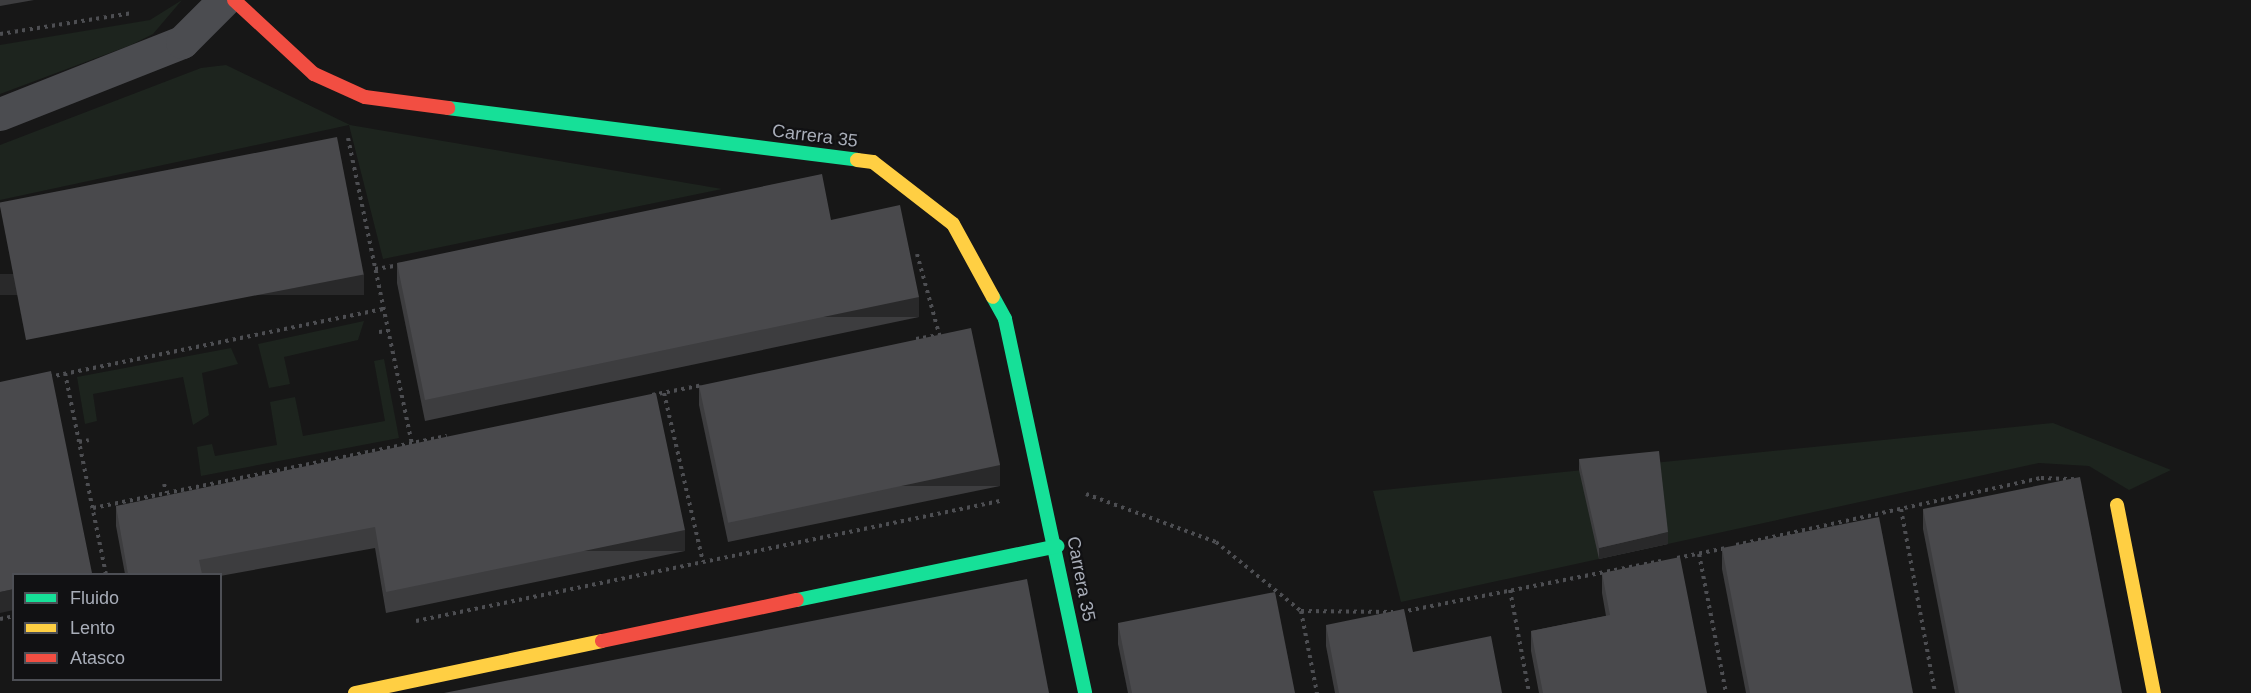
<!DOCTYPE html>
<style>
body{margin:0}
#map{position:relative;width:2251px;height:693px;overflow:hidden;background:#171717;font-family:Arial,sans-serif}
div>[style]{position:absolute}
.green>*{inset:0;background:#1d241e}
.path>*{height:4px;margin-top:-2px;transform-origin:0;background:repeating-linear-gradient(90deg,#4d4e52 0 3px,transparent 0 7.5px)}
.street>*{height:33px;margin:-16.5px;padding:0 16.5px;transform-origin:16.5px;border-radius:16.5px;background:#4b4c50}
.fast>*{height:14px;margin:-7px;padding:0 7px;transform-origin:7px;border-radius:7px;background:#16e098}
.slow>*{height:14px;margin:-7px;padding:0 7px;transform-origin:7px;border-radius:7px;background:#ffcf43}
.jam>*{height:14px;margin:-7px;padding:0 7px;transform-origin:7px;border-radius:7px;background:#f24e42}
.wall>*{inset:0;background:#3d3d3f}
.shaded-wall>*{inset:0;background:#29292a;transform-origin:0 0}
.building>*{inset:0;background:#49494c;transform-origin:0 0}
span{translate:-50% -50%;white-space:nowrap;text-align:center;line-height:1.15;-webkit-text-stroke:4.5px #111113;paint-order:stroke}
.street-label{font-size:18px;color:#a8adb8}
.legend{position:absolute;left:12px;top:573px;width:210px;height:108px;box-sizing:border-box;background:#111113;border:2px solid #4d4f55;margin:0;padding:8px 10px;list-style:none;font-size:18px;color:#a8adb8}
.legend li{display:flex;align-items:center;gap:12px;height:30px}
.legend b{width:30px;border:2px solid #4d4f55}
</style>
<div id="map">
<div class="green">
<div style="clip-path:polygon(182px 0,153px 34px,131px 45px,0 94px,0 45px,150px 20px)"></div>
<div style="clip-path:polygon(226px 65px,350px 125px,722px 189px,383px 259px,349px 125px,0 200px,0 145px,201px 68px)"></div>
<div style="clip-path:polygon(364px 321px,358px 340px,284px 357px,290px 384px,269px 388px,258px 344px)"></div>
<div style="clip-path:polygon(231px 348px,238px 364px,202px 373px,209px 415px,193px 425px,183px 377px,93px 394px,97px 421px,85px 424px,77px 377px)"></div>
<div style="clip-path:polygon(384px 359px,399px 438px,201px 476px,197px 447px,212px 444px,215px 456px,277px 445px,270px 402px,295px 397px,303px 436px,385px 421px,374px 361px)"></div>
<div style="clip-path:polygon(2053px 423px,2171px 470px,2129px 490px,2089px 466px,2039px 463px,1401px 602px,1373px 491px)"></div>
</div>
<div class="path">
<div style="left:0;top:34px;width:134px;rotate:-9deg"></div>
<div style="left:348px;top:138px;width:313px;rotate:78.2deg"></div>
<div style="left:917px;top:254px;width:83px;rotate:74.6deg"></div>
<div style="left:375px;top:269px;width:26px;rotate:-9deg"></div>
<div style="left:379px;top:332px;width:9px;rotate:-6deg"></div>
<div style="left:916px;top:339px;width:28px;rotate:-10deg"></div>
<div style="left:65px;top:373px;width:205px;rotate:78.5deg"></div>
<div style="left:49px;top:377px;width:341px;rotate:-11.5deg"></div>
<div style="left:664px;top:393px;width:173px;rotate:77deg"></div>
<div style="left:652px;top:395px;width:52px;rotate:-11.1deg"></div>
<div style="left:79px;top:442px;width:10px;rotate:-11deg"></div>
<div style="left:164px;top:484px;width:9px;rotate:72deg"></div>
<div style="left:1086px;top:494px;width:139px;rotate:20.3deg"></div>
<div style="left:1216px;top:542px;width:109px;rotate:39.1deg"></div>
<div style="left:1301px;top:611px;width:92px;rotate:0.6deg"></div>
<div style="left:93px;top:508px;width:361px;rotate:-11.5deg"></div>
<div style="left:1901px;top:509px;width:187px;rotate:79.5deg"></div>
<div style="left:1736px;top:545px;width:312px;rotate:-12.4deg"></div>
<div style="left:2041px;top:478px;width:34px;rotate:2deg"></div>
<div style="left:1699px;top:554px;width:142px;rotate:79deg"></div>
<div style="left:1677px;top:558px;width:50px;rotate:-11.5deg"></div>
<div style="left:1510px;top:590px;width:105px;rotate:79.5deg"></div>
<div style="left:1301px;top:611px;width:84px;rotate:79deg"></div>
<div style="left:1401px;top:612px;width:265px;rotate:-11.1deg"></div>
<div style="left:0;top:619px;width:14px;rotate:-12deg"></div>
<div style="left:416px;top:621px;width:596px;rotate:-11.61deg"></div>
</div>
<div class="street">
<div style="left:0;top:114px;width:196px;rotate:-21.6deg"></div>
<div style="left:182px;top:42px;width:59px;rotate:-45deg"></div>
</div>
<div class="fast">
<div style="left:448px;top:108px;width:412px;rotate:7.2deg"></div>
<div style="left:993px;top:297px;width:25px;rotate:61deg"></div>
<div style="left:1005px;top:319px;width:382px;rotate:77.9deg"></div>
<div style="left:797px;top:600px;width:266px;rotate:-11.7deg"></div>
</div>
<div class="slow">
<div style="left:857px;top:160px;width:16px;rotate:7deg"></div>
<div style="left:873px;top:162px;width:101px;rotate:37.8deg"></div>
<div style="left:953px;top:224px;width:83px;rotate:61.3deg"></div>
<div style="left:2117px;top:505px;width:192px;rotate:78.9deg"></div>
<div style="left:355px;top:693px;width:252px;rotate:-11.9deg"></div>
</div>
<div class="jam">
<div style="left:234px;top:0;width:109px;rotate:42.8deg"></div>
<div style="left:314px;top:74px;width:56px;rotate:24.3deg"></div>
<div style="left:365px;top:97px;width:84px;rotate:7.5deg"></div>
<div style="left:602px;top:641px;width:199px;rotate:-11.9deg"></div>
</div>
<div class="wall">
<div style="clip-path:polygon(0 0,34px 0,0 6px)"></div>
<div style="clip-path:polygon(831px 220px,919px 317px,425px 421px,397px 283px,397px 263px)"></div>
<div style="clip-path:polygon(699px 385px,1000px 486px,728px 542px,699px 405px)"></div>
<div style="clip-path:polygon(1579px 459px,1668px 544px,1599px 559px,1579px 470px)"></div>
<div style="clip-path:polygon(116px 506px,685px 551px,386px 613px,375px 548px,220px 576px,220px 574px,125px 574px,116px 526px)"></div>
<div style="clip-path:polygon(1923px 509px,2122px 693px,1955px 693px,1923px 529px)"></div>
<div style="clip-path:polygon(1722px 548px,1913px 693px,1746px 693px,1722px 569px)"></div>
<div style="clip-path:polygon(1602px 573px,1707px 693px,1539px 693px,1531px 651px,1531px 631px,1606px 616px,1602px 593px)"></div>
<div style="clip-path:polygon(1118px 623px,1295px 693px,1128px 693px,1118px 644px)"></div>
<div style="clip-path:polygon(1326px 625px,1413px 652px,1502px 693px,1335px 693px,1326px 646px)"></div>
</div>
<div class="shaded-wall">
<div style="left:364px;top:274px;width:21px;height:372px;rotate:90deg"></div>
<div style="left:919px;top:297px;width:20px;height:505px;rotate:90deg"></div>
<div style="left:1000px;top:465px;width:21px;height:278px;rotate:90deg"></div>
<div style="left:685px;top:530px;width:21px;height:305px;rotate:90deg"></div>
<div style="clip-path:polygon(1668px 532px,1668px 544px,1599px 559px,1599px 548px)"></div>
<div style="clip-path:polygon(14px 589px,14px 610px,0 613px,0 592px)"></div>
</div>
<div class="building">
<div style="left:337px;top:137px;width:140px;height:344px;rotate:79deg"></div>
<div style="clip-path:polygon(822px 174px,831px 220px,900px 205px,919px 297px,425px 400px,397px 263px)"></div>
<div style="left:971px;top:328px;width:140px;height:278px;rotate:78deg"></div>
<div style="clip-path:polygon(51px 371px,92px 573px,85px 574px,14px 574px,14px 589px,0 592px,0 382px)"></div>
<div style="clip-path:polygon(656px 393px,685px 530px,386px 592px,375px 527px,199px 560px,202px 574px,128px 574px,116px 506px)"></div>
<div style="clip-path:polygon(1659px 451px,1668px 532px,1599px 548px,1579px 459px)"></div>
<div style="clip-path:polygon(2080px 477px,2122px 693px,1959px 693px,1923px 509px)"></div>
<div style="clip-path:polygon(1879px 517px,1913px 693px,1750px 693px,1722px 548px)"></div>
<div style="clip-path:polygon(1680px 557px,1707px 693px,1543px 693px,1531px 631px,1610px 615px,1602px 573px)"></div>
<div style="clip-path:polygon(1027px 579px,1049px 693px,444px 693px)"></div>
<div style="clip-path:polygon(1275px 592px,1295px 693px,1132px 693px,1118px 623px)"></div>
<div style="clip-path:polygon(1404px 609px,1413px 652px,1491px 636px,1502px 693px,1339px 693px,1326px 625px)"></div>
</div>
<div class="street-label">
<span style="left:815px;top:136px;rotate:7deg">Carrera 35</span>
<span style="left:1081px;top:579px;rotate:79deg">Carrera 35</span>
</div>
<ul class="legend">
<li><b style="height:8px;background:#16e098"></b>Fluido</li>
<li><b style="height:8px;background:#ffcf43"></b>Lento</li>
<li><b style="height:8px;background:#f24e42"></b>Atasco</li>
</ul>
</div>
